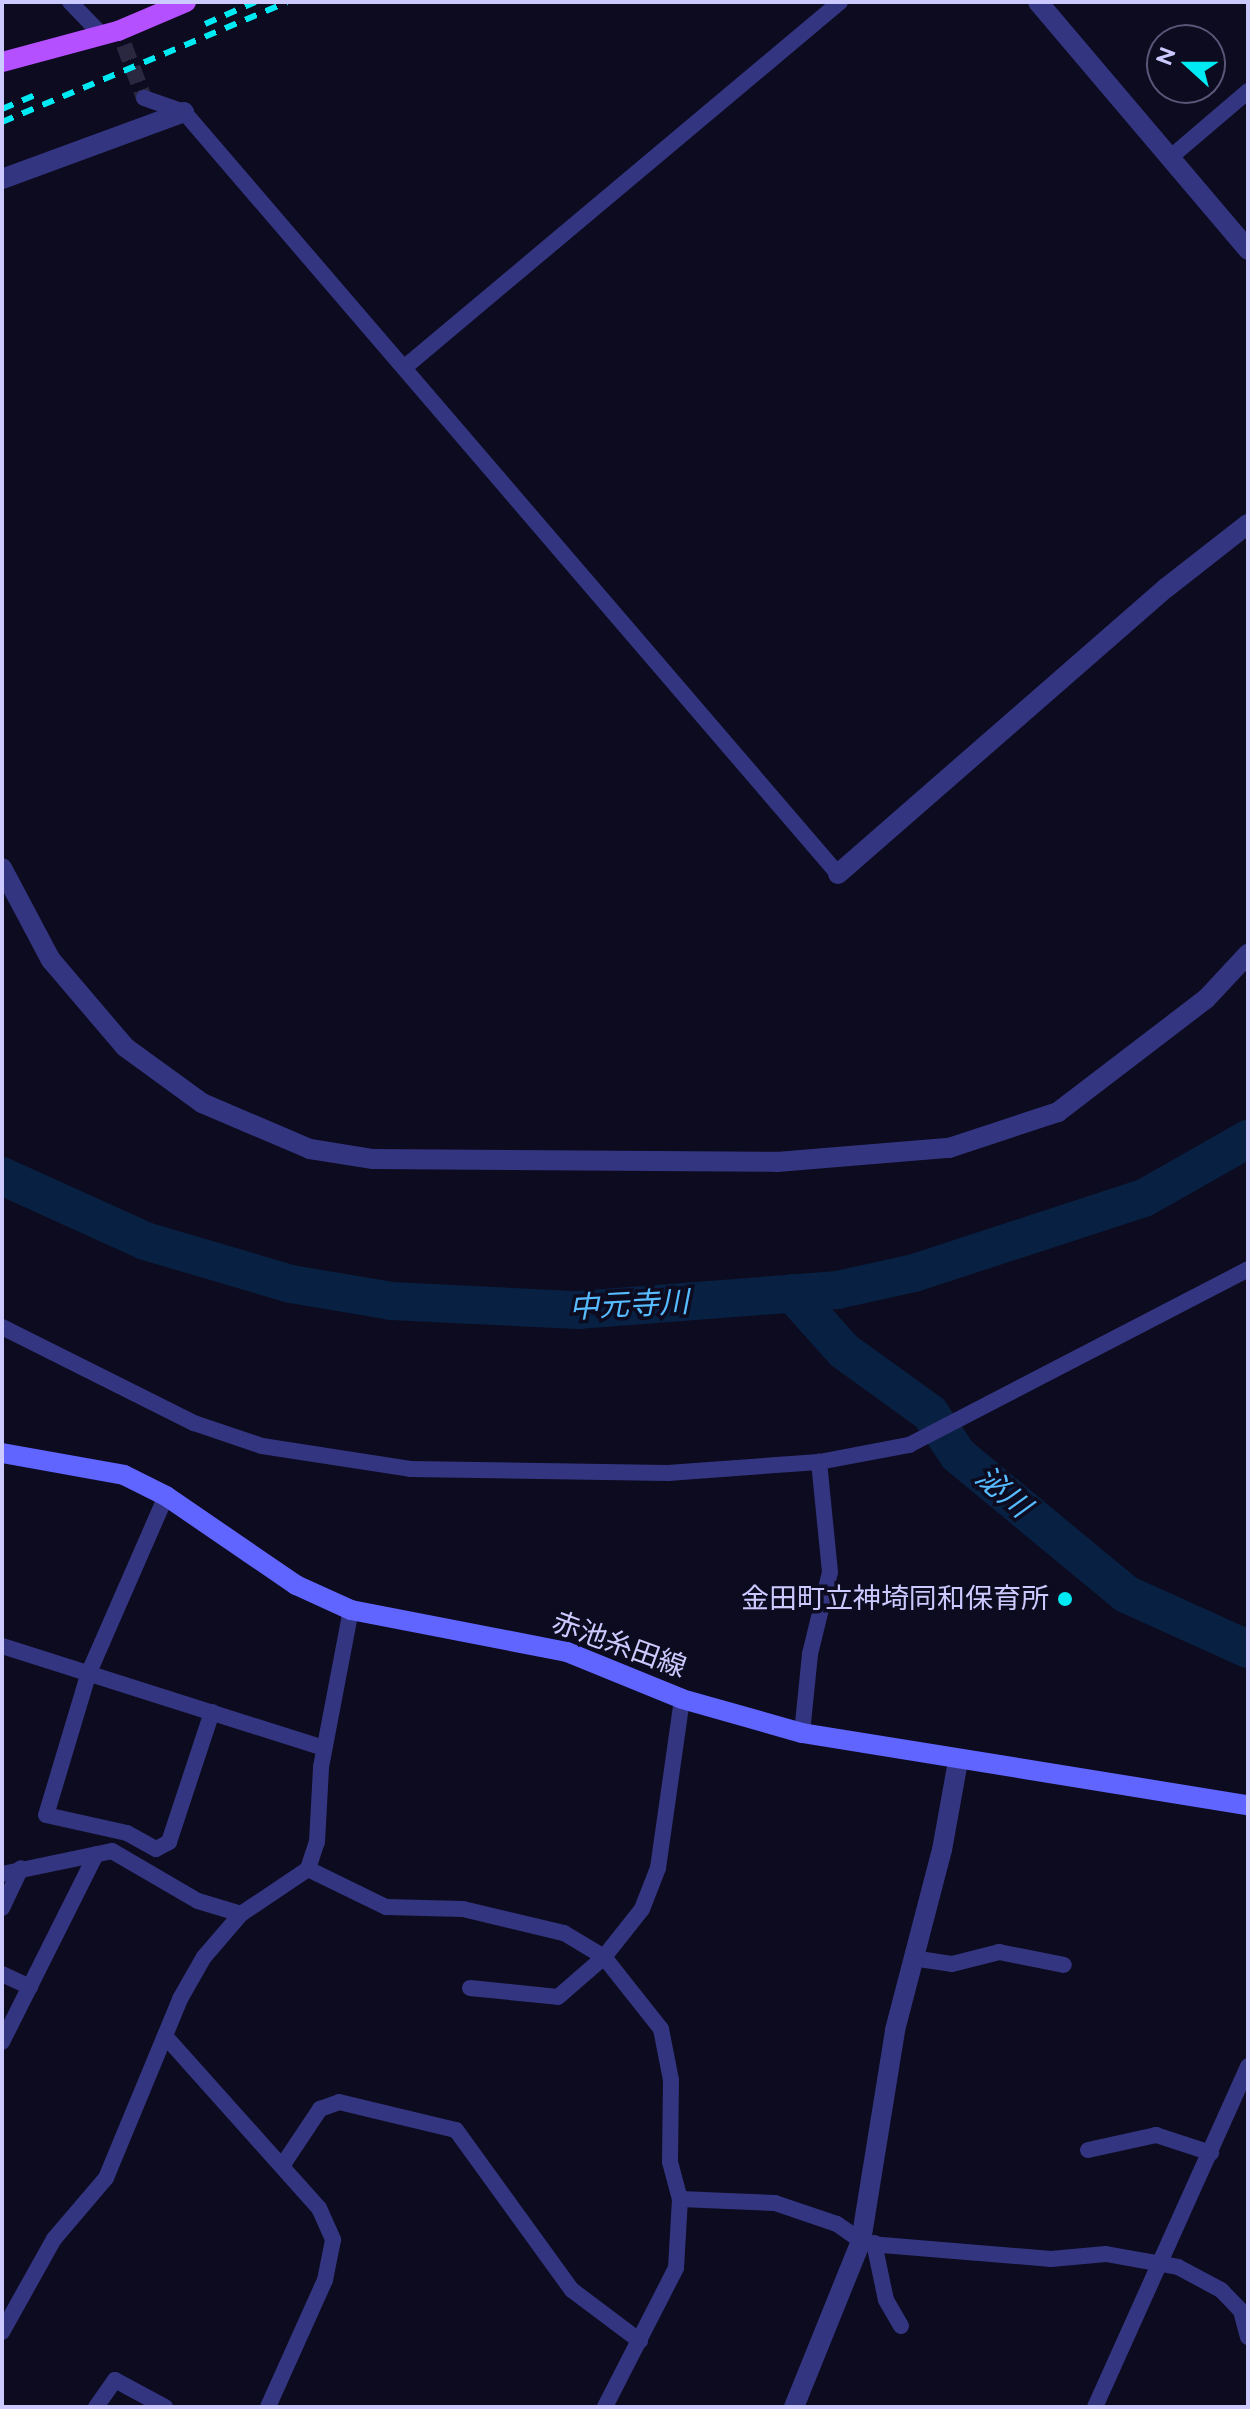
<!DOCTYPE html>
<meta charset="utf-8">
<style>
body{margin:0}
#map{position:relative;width:1250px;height:2409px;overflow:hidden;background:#0d0b1f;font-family:Raleway,"Noto Sans JP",sans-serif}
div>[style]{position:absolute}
.river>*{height:38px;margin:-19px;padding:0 19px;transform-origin:19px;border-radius:19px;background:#082041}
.minor-tunnel>*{height:16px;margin-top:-8px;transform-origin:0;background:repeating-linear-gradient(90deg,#2a2841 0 16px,transparent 0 24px)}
.minor>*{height:16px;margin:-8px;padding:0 8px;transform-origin:8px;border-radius:8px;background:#333581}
.tertiary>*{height:20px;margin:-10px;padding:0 10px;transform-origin:10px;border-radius:10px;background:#333581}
.secondary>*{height:20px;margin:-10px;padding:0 10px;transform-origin:10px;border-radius:10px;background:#6065ff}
.primary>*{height:20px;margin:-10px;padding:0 10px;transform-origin:10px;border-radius:10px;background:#b450ff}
.rail>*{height:6px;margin-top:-3px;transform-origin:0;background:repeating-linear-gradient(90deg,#00eaf4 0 12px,transparent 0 22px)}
.dots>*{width:22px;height:22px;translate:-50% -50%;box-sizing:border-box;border:4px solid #0d0b1f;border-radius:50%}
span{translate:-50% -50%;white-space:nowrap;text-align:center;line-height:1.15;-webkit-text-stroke:7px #0d0b1f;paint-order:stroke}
.poi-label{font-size:28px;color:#ccc9ff}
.right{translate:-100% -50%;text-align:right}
.street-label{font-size:28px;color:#ccc9ff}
.water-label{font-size:30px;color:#57bbff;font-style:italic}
.frame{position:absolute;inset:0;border:4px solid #ccc9ff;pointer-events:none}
.north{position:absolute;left:1146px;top:24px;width:80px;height:80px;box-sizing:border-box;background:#0d0b1f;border:2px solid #595779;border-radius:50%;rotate:291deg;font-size:22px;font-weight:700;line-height:32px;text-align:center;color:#ccc9ff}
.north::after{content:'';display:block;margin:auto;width:28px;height:36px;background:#00eaf4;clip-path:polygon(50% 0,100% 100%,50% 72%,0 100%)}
</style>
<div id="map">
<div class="river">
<div style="left:2px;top:1176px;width:157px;rotate:24.4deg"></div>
<div style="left:145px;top:1241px;width:152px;rotate:16.4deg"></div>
<div style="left:291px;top:1284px;width:101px;rotate:9.6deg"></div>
<div style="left:391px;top:1301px;width:187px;rotate:2.8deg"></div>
<div style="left:578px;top:1310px;width:260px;rotate:-4.4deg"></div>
<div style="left:837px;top:1290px;width:79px;rotate:-12.4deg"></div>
<div style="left:914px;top:1273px;width:242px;rotate:-18.1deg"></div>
<div style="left:1144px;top:1198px;width:120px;rotate:-29.6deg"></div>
<div style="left:792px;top:1293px;width:78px;rotate:48.1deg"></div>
<div style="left:844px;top:1351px;width:106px;rotate:35.8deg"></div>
<div style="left:930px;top:1413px;width:50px;rotate:56.3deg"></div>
<div style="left:958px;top:1455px;width:218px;rotate:39.6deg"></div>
<div style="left:1126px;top:1594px;width:134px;rotate:24.3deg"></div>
</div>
<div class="minor-tunnel">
<div style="left:124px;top:45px;width:57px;rotate:69.3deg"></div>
</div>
<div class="minor">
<div style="left:70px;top:2px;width:45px;rotate:45.9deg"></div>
<div style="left:144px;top:98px;width:42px;rotate:19.3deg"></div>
<div style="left:184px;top:112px;width:1004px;rotate:49.36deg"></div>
<div style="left:1172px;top:156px;width:100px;rotate:-40.5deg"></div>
<div style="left:405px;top:367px;width:568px;rotate:-40deg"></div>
<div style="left:2px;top:1327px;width:215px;rotate:26.6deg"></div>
<div style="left:194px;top:1423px;width:72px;rotate:18.7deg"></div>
<div style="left:262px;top:1446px;width:150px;rotate:8.8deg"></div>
<div style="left:410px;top:1469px;width:258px;rotate:0.9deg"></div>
<div style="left:668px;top:1473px;width:151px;rotate:-4.2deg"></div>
<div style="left:819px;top:1462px;width:92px;rotate:-10.7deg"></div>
<div style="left:909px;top:1445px;width:382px;rotate:-27.4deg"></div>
<div style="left:166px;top:1496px;width:192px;rotate:113.6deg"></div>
<div style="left:89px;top:1672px;width:149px;rotate:106.7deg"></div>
<div style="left:46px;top:1815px;width:83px;rotate:12.5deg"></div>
<div style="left:127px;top:1833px;width:33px;rotate:29deg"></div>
<div style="left:156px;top:1849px;width:15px;rotate:-28deg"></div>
<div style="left:169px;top:1842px;width:137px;rotate:-71.7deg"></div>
<div style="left:2px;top:1646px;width:338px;rotate:17.6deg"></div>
<div style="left:802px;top:1733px;width:79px;rotate:-84.2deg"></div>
<div style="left:810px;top:1654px;width:84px;rotate:-76.3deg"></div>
<div style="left:830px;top:1572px;width:111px;rotate:-95.7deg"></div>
<div style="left:308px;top:1869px;width:87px;rotate:26deg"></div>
<div style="left:386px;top:1907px;width:77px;rotate:1.5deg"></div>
<div style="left:463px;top:1909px;width:104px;rotate:13.4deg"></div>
<div style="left:564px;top:1933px;width:47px;rotate:31deg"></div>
<div style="left:604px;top:1957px;width:92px;rotate:51.6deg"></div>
<div style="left:661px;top:2029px;width:52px;rotate:78.9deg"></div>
<div style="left:671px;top:2080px;width:82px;rotate:90.7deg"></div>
<div style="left:670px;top:2162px;width:38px;rotate:75deg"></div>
<div style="left:680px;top:2199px;width:69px;rotate:93.3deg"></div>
<div style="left:676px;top:2268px;width:156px;rotate:117.1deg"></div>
<div style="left:2px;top:1874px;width:112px;rotate:-11.8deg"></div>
<div style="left:112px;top:1851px;width:99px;rotate:30.2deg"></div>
<div style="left:198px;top:1901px;width:45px;rotate:16.8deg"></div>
<div style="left:2px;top:1908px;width:44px;rotate:-64.6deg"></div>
<div style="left:912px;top:1958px;width:40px;rotate:8.5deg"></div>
<div style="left:952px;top:1964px;width:49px;rotate:-14.3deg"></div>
<div style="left:999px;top:1952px;width:66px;rotate:11.3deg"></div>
<div style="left:2px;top:1974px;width:31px;rotate:25deg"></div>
<div style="left:470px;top:1988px;width:88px;rotate:5.8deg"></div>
<div style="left:558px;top:1997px;width:61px;rotate:-41deg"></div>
<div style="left:604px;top:1957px;width:61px;rotate:-51.6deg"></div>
<div style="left:642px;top:1909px;width:44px;rotate:-68.7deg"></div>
<div style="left:658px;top:1868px;width:171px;rotate:-81.9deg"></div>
<div style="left:165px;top:2036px;width:231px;rotate:48.2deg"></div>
<div style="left:319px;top:2208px;width:35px;rotate:66deg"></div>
<div style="left:333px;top:2240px;width:41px;rotate:101.3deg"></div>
<div style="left:325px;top:2280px;width:139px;rotate:114.2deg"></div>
<div style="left:2px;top:2042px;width:210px;rotate:-63.4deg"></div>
<div style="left:1088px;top:2150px;width:70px;rotate:-12.4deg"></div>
<div style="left:1156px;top:2135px;width:58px;rotate:18.1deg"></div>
<div style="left:282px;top:2166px;width:69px;rotate:-56.3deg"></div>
<div style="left:320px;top:2109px;width:20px;rotate:-20deg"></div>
<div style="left:339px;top:2102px;width:120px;rotate:13.5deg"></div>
<div style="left:456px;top:2130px;width:198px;rotate:54.1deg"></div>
<div style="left:572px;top:2290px;width:85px;rotate:36.9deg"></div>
<div style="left:680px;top:2199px;width:95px;rotate:2.4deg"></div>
<div style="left:775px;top:2203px;width:65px;rotate:18.7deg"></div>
<div style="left:837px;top:2224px;width:29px;rotate:35deg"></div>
<div style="left:861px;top:2241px;width:21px;rotate:11deg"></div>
<div style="left:882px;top:2245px;width:170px;rotate:4.7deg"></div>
<div style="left:1051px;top:2259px;width:55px;rotate:-5.2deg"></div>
<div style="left:1106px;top:2254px;width:73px;rotate:10.2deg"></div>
<div style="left:1178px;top:2267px;width:49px;rotate:28.1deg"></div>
<div style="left:1221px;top:2290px;width:29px;rotate:46deg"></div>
<div style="left:1241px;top:2311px;width:27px;rotate:75deg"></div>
<div style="left:874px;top:2243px;width:58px;rotate:78.1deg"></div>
<div style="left:886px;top:2300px;width:30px;rotate:60deg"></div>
<div style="left:2px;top:2332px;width:107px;rotate:-60.8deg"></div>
<div style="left:54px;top:2239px;width:80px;rotate:-49.6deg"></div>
<div style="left:106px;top:2178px;width:194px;rotate:-67.5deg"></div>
<div style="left:180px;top:1999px;width:48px;rotate:-60.3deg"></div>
<div style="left:204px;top:1957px;width:57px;rotate:-49.3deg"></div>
<div style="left:241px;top:1914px;width:81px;rotate:-33.9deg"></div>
<div style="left:308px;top:1869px;width:28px;rotate:-72deg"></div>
<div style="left:317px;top:1842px;width:75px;rotate:-86.9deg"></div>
<div style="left:321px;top:1767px;width:160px;rotate:-79.2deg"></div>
<div style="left:96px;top:2407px;width:33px;rotate:-55deg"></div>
<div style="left:115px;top:2380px;width:57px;rotate:28.4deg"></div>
<div style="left:1095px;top:2407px;width:374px;rotate:-65.8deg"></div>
</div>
<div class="tertiary">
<div style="left:1038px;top:2px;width:325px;rotate:49.7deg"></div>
<div style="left:2px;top:179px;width:194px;rotate:-20.2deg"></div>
<div style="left:2px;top:868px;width:104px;rotate:62deg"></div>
<div style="left:51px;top:960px;width:114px;rotate:49.6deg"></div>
<div style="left:125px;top:1047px;width:95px;rotate:36deg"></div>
<div style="left:202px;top:1103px;width:117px;rotate:23.1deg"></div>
<div style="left:310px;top:1149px;width:64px;rotate:9deg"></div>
<div style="left:373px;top:1159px;width:404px;rotate:0.4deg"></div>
<div style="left:777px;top:1162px;width:173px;rotate:-4.7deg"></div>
<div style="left:949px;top:1148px;width:115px;rotate:-18.3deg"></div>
<div style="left:1058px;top:1112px;width:186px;rotate:-37.4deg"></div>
<div style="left:1206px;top:999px;width:62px;rotate:-47deg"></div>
<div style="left:838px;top:874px;width:435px;rotate:-41.1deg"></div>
<div style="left:1166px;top:588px;width:104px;rotate:-38deg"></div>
<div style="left:794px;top:2407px;width:179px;rotate:-68deg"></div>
<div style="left:861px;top:2241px;width:214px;rotate:-80.8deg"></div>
<div style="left:895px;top:2030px;width:186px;rotate:-75.4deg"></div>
<div style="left:942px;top:1850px;width:90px;rotate:-79.8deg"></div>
</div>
<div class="secondary">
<div style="left:2px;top:1453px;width:124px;rotate:10.2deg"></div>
<div style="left:124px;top:1475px;width:47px;rotate:26.6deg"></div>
<div style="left:166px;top:1496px;width:158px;rotate:34.4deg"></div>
<div style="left:296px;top:1585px;width:60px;rotate:24.4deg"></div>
<div style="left:351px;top:1610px;width:220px;rotate:11deg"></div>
<div style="left:567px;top:1652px;width:124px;rotate:22.2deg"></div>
<div style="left:682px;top:1699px;width:125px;rotate:15.8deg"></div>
<div style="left:802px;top:1733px;width:452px;rotate:9.2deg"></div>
</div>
<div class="primary">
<div style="left:2px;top:62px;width:120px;rotate:-15deg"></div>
<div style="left:118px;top:31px;width:74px;rotate:-23.1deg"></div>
</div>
<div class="rail">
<div style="left:205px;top:24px;width:55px;rotate:-23.7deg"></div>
<div style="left:2px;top:109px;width:36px;rotate:-23deg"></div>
<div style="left:2px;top:122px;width:309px;rotate:-22.8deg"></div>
</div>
<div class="dots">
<div style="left:1065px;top:1599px;background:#00eaf4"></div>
</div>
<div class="poi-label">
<span class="right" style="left:1049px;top:1599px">金田町立神埼同和保育所</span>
</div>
<div class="street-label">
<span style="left:619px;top:1645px;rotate:20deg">赤池糸田線</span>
</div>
<div class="water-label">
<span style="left:629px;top:1305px;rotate:-3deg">中元寺川</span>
<span style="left:1003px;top:1492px;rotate:40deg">泌川</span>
</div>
<div class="frame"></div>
<div class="north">N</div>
</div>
